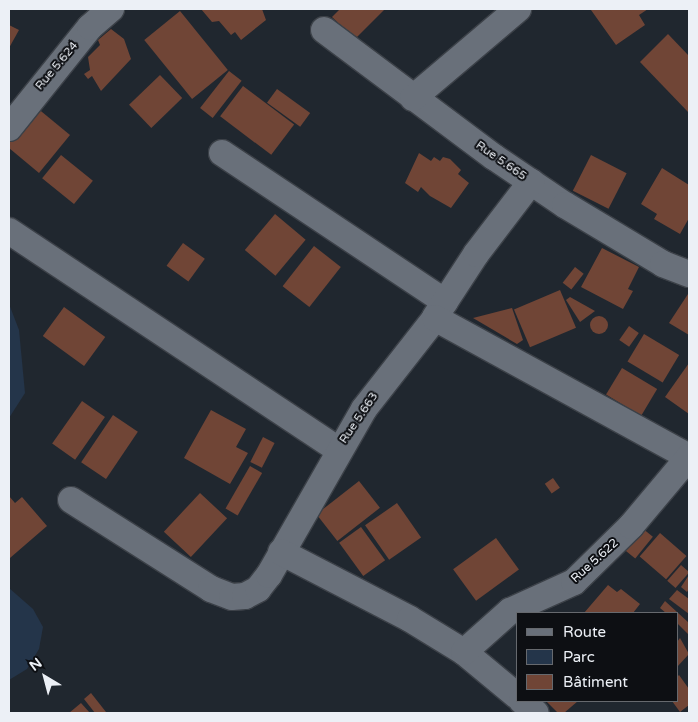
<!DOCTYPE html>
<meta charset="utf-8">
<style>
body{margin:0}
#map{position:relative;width:698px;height:722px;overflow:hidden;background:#20272f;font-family:"Varela Round",sans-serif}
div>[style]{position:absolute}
.green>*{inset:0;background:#24354a}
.building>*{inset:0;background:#704536;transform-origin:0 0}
.round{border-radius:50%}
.roads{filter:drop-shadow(1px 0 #3c4148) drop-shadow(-1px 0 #3c4148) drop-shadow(0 1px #3c4148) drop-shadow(0 -1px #3c4148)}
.minor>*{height:26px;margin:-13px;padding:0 13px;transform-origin:13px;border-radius:13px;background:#69707a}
span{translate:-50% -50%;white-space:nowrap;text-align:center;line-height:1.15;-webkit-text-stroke:4px #0d0f13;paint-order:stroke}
.street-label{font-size:12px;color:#ecf0f6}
.frame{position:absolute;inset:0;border:10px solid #ecf0f6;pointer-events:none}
.legend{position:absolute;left:516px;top:612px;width:162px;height:90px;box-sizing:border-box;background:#0d0f13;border:1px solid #66696e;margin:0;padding:6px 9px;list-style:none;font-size:15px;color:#ecf0f6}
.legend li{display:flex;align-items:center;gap:10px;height:25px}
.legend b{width:25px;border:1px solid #66696e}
.north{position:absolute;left:20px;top:652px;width:50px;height:50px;-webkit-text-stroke:4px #0d0f13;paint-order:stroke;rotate:323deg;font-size:14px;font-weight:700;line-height:20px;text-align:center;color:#ecf0f6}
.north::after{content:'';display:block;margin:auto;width:18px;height:22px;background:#ecf0f6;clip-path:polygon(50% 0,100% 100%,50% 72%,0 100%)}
</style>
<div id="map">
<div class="green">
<div style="clip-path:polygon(9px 304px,19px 330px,25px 393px,9px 418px)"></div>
<div style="clip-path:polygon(9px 588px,33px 609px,43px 627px,39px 649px,27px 669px,9px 680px)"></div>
</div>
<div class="building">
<div style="clip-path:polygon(201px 9px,262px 9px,266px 20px,241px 40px,235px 32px,231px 35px,219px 21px,212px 22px)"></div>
<div style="clip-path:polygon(340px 9px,385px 9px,355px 39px,332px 17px)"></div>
<div style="clip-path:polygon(648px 9px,639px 15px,645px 25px,616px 45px,591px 10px)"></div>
<div style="left:180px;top:11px;width:76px;height:46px;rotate:51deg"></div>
<div style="clip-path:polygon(9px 25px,19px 30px,9px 48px)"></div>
<div style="clip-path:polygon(111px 29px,124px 39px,131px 59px,101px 91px,92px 76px,88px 79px,84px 74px,90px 70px,88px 57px,100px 45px,98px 40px)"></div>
<div style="clip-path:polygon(668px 34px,689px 56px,689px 113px,640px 62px)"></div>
<div style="left:229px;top:71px;width:16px;height:47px;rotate:38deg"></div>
<div style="left:160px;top:75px;width:32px;height:43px;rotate:46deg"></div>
<div style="left:243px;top:86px;width:64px;height:38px;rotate:37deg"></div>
<div style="left:277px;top:89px;width:41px;height:17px;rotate:36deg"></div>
<div style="clip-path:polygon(36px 107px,70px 135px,39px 173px,9px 148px,9px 139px)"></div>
<div style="clip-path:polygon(419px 153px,431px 161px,434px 157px,440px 161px,443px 157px,450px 159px,461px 170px,458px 174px,469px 183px,451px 208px,430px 196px,421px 187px,418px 192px,405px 183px)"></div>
<div style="left:61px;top:155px;width:41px;height:30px;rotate:39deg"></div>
<div style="left:591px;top:155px;width:40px;height:40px;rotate:27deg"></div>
<div style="clip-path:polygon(662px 168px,689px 185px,689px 218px,680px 234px,654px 219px,657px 214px,641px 204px)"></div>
<div style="left:275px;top:214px;width:40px;height:47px;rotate:40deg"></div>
<div style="left:183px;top:243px;width:27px;height:28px;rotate:36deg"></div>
<div style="left:314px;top:246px;width:34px;height:51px;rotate:38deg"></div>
<div style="clip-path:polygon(602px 248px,639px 267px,628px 289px,633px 291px,623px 309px,581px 287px)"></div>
<div style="left:575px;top:267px;width:11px;height:20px;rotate:38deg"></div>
<div style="left:560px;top:290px;width:41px;height:50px;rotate:67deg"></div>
<div style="clip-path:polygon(688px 294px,689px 295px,689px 335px,669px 323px)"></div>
<div style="clip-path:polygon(570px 297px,595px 311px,580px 322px,566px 300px)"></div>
<div style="left:64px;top:307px;width:51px;height:36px;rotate:36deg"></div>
<div style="clip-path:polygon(512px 308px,523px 340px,517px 344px,473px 318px)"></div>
<div class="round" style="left:590px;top:316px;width:18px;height:18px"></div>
<div style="left:629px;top:326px;width:12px;height:17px;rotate:35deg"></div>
<div style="left:644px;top:334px;width:41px;height:32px;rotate:31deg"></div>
<div style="clip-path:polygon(689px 363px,689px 414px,665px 397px)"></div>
<div style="left:622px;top:368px;width:41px;height:31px;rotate:31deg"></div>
<div style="left:82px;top:401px;width:28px;height:52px;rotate:35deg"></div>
<div style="clip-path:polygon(211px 410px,246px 429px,236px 447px,248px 453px,230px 484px,184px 458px)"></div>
<div style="left:113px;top:415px;width:30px;height:57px;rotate:34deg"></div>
<div style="left:263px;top:437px;width:13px;height:28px;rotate:27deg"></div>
<div style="left:250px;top:466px;width:14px;height:49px;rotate:30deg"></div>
<div style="left:553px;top:478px;width:12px;height:10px;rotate:55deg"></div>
<div style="left:359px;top:481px;width:34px;height:54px;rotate:52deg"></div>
<div style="left:200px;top:493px;width:37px;height:53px;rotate:43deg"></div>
<div style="clip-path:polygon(9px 496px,15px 503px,22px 497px,47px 526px,10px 558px)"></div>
<div style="left:397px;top:503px;width:42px;height:39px;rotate:55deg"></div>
<div style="left:361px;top:527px;width:41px;height:27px;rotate:54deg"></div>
<div style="left:642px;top:528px;width:14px;height:28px;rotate:39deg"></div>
<div style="left:660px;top:533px;width:35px;height:31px;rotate:41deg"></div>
<div style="left:496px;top:538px;width:39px;height:53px;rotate:54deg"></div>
<div style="left:681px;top:565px;width:11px;height:21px;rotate:41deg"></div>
<div style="clip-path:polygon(689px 575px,689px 589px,687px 592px,681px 587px)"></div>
<div style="clip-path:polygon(608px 585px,617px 592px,621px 589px,640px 604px,633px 613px,584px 613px)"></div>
<div style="clip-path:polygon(677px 590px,689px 599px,689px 614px,669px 599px)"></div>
<div style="clip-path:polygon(665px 601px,689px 623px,689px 635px,677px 623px,677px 613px,666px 613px,660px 608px)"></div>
<div style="clip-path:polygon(680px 638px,689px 654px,677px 667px,677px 642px)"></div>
<div style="clip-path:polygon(679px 675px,689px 689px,689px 705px,680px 712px,672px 701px,677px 701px,677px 677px)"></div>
<div style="clip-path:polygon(91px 693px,106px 712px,105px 713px,95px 713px,84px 699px)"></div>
<div style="clip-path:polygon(546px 701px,578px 701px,564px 713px,558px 713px)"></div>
<div style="clip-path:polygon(81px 703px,90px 713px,69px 713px)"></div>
</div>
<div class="roads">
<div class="minor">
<div style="left:324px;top:30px;width:212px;rotate:36.8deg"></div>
<div style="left:494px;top:157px;width:86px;rotate:34.1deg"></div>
<div style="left:565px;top:205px;width:114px;rotate:31deg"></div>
<div style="left:663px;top:264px;width:28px;rotate:21deg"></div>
<div style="left:413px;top:98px;width:138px;rotate:-40.3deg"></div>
<div style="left:9px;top:128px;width:129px;rotate:-51.3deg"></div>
<div style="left:90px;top:27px;width:28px;rotate:-41deg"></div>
<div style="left:222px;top:153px;width:268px;rotate:33.7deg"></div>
<div style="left:9px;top:231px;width:395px;rotate:33.6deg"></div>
<div style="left:435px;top:317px;width:75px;rotate:-56.9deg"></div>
<div style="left:476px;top:254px;width:91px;rotate:-52.6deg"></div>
<div style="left:71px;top:500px;width:166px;rotate:32.4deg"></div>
<div style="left:211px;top:589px;width:22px;rotate:21deg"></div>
<div style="left:232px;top:597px;width:13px;rotate:-4deg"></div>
<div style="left:245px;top:596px;width:15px;rotate:-28deg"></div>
<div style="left:258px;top:589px;width:18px;rotate:-52deg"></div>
<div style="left:269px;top:575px;width:191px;rotate:-60.2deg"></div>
<div style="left:364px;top:409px;width:115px;rotate:-52deg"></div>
<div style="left:435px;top:318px;width:290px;rotate:28.7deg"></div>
<div style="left:281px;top:552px;width:145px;rotate:27.4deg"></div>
<div style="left:410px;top:619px;width:63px;rotate:31.4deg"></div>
<div style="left:517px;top:696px;width:69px;rotate:-140.3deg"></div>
<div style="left:464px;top:652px;width:62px;rotate:-41.7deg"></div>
<div style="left:510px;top:611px;width:70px;rotate:-24.4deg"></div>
<div style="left:574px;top:582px;width:80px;rotate:-44.5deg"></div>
<div style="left:631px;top:526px;width:90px;rotate:-50deg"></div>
<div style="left:522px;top:701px;width:18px;rotate:41deg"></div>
</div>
</div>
<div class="street-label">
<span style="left:57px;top:66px;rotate:-50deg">Rue 5.624</span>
<span style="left:501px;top:161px;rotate:35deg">Rue 5.665</span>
<span style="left:359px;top:418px;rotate:-56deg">Rue 5.663</span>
<span style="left:595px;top:561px;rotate:-42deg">Rue 5.622</span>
</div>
<div class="frame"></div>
<ul class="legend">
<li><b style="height:6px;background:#69707a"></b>Route</li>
<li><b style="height:14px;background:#24354a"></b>Parc</li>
<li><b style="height:14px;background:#704536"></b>Bâtiment</li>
</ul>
<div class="north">N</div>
</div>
